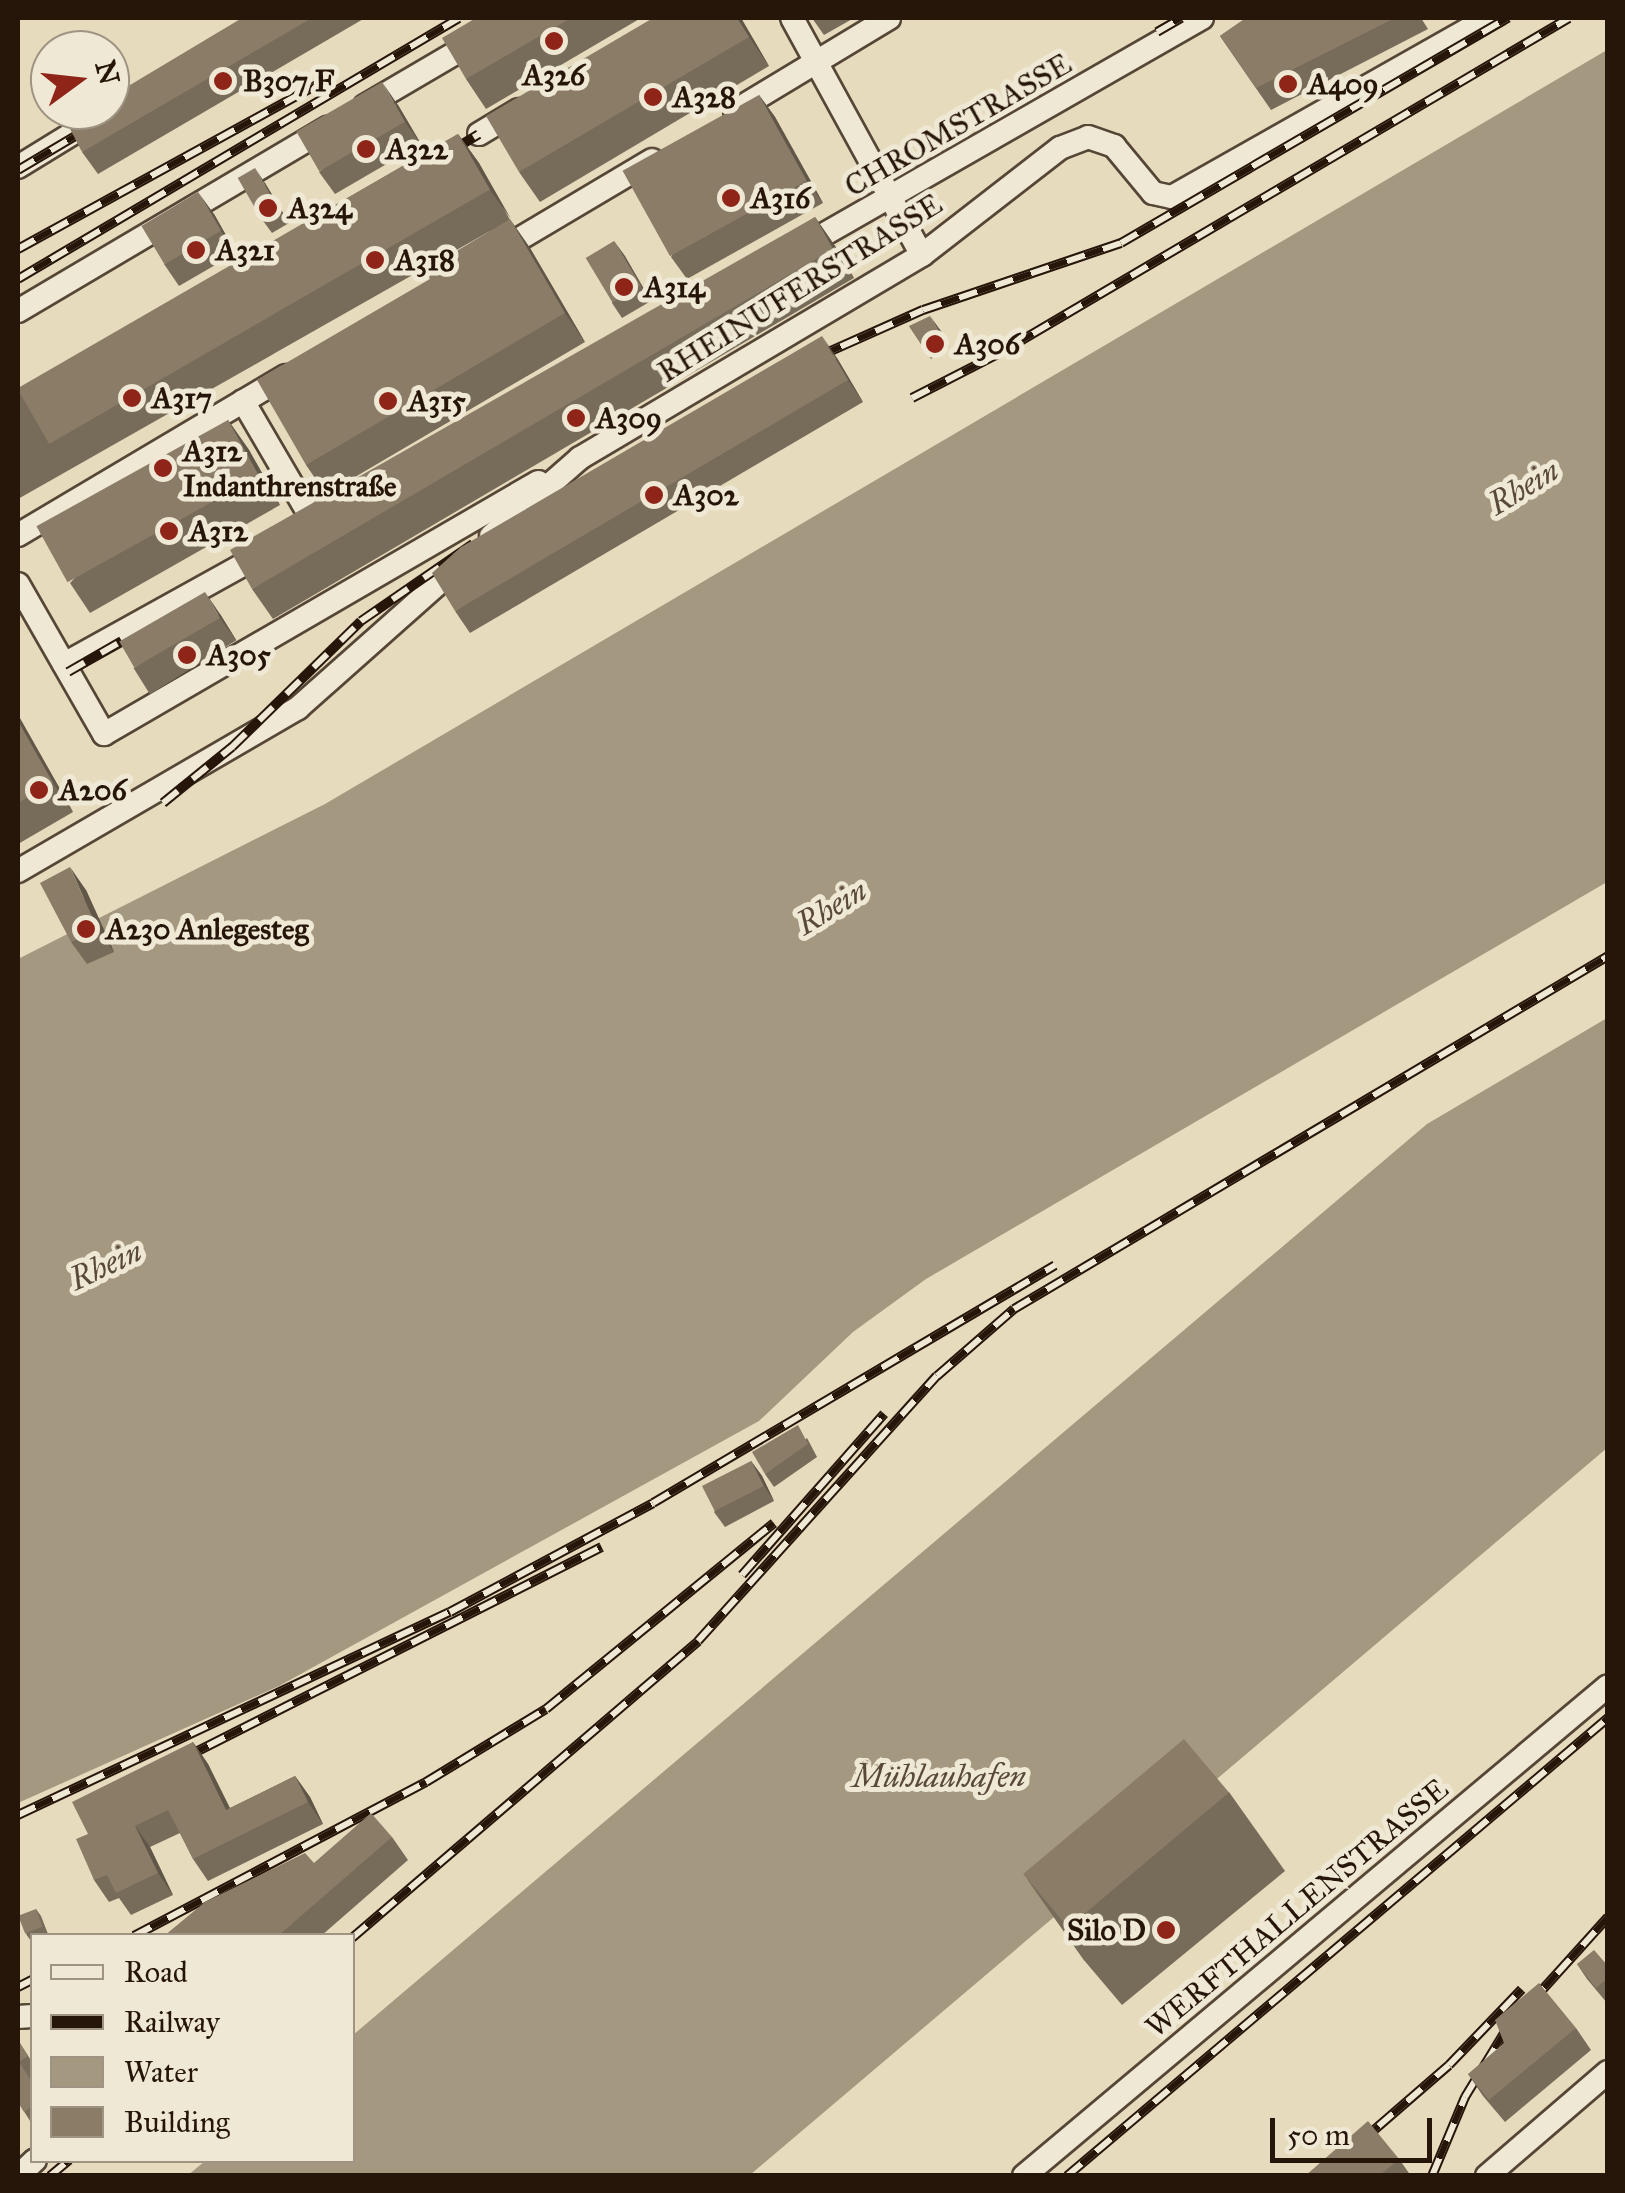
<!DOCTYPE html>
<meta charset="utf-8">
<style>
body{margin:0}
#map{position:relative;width:1625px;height:2193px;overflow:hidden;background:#e6dbbd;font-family:"IM FELL Great Primer",serif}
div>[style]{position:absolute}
.water>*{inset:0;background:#a59880}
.roads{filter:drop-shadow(2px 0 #564636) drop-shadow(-2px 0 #564636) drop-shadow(0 2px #564636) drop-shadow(0 -2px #564636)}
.street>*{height:22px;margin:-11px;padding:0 11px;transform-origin:11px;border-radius:11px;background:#efe8d4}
.rail>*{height:10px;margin-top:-5px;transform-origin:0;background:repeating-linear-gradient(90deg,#efe8d4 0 19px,#261509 0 38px);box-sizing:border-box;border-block:2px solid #261509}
.wall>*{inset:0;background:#776b59;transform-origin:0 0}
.shaded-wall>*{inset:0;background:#615748}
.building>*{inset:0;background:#8a7c67;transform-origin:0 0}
.dots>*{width:28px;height:28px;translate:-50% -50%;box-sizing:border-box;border:5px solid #efe8d4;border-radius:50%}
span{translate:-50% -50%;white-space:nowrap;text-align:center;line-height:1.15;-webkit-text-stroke:10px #efe8d4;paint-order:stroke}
.poi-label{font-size:30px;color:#261509;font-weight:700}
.left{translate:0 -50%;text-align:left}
.right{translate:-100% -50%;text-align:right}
.street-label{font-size:30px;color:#261509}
.water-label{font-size:32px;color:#594939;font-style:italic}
.frame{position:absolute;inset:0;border:20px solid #261509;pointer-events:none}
.legend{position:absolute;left:30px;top:1933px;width:325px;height:230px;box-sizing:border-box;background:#efe8d4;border:2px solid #9f9483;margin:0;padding:12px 18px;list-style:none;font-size:30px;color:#261509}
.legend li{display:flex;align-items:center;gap:20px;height:50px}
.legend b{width:50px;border:2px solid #9f9483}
.north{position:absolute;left:30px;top:30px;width:100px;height:100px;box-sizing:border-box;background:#efe8d4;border:2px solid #9f9483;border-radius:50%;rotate:75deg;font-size:28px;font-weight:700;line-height:40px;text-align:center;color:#261509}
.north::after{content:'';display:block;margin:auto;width:35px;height:45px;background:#8f2418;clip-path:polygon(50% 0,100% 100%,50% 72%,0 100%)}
.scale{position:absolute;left:1270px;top:2118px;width:162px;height:45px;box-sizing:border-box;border:5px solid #261509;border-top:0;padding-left:12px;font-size:30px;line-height:35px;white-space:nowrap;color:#261509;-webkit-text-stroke:8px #efe8d4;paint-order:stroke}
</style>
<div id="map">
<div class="water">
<div style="clip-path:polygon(1607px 50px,1607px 882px,926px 1279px,853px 1332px,759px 1421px,279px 1686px,18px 1803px,18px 959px,325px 804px)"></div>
<div style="clip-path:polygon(1607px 1018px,1607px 1448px,750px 2175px,187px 2176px,205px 2161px,352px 2160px,353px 2035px,1427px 1124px)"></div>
</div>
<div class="roads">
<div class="street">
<div style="left:792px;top:18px;width:270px;rotate:61.3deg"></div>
<div style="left:365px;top:106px;width:174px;rotate:-30.4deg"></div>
<div style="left:735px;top:111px;width:180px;rotate:-31.1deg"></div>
<div style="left:479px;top:134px;width:47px;rotate:-31deg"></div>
<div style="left:18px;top:167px;width:92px;rotate:-31.6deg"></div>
<div style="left:802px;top:247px;width:461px;rotate:-29.8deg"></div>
<div style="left:499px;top:251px;width:178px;rotate:-30.7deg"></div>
<div style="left:18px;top:311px;width:361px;rotate:-30.6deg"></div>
<div style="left:243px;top:401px;width:143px;rotate:59.7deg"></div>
<div style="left:18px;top:535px;width:312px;rotate:-30.7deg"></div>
<div style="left:491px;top:536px;width:118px;rotate:-41.2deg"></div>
<div style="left:580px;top:458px;width:398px;rotate:-30.7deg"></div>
<div style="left:922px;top:255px;width:175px;rotate:-37.8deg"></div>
<div style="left:1060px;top:148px;width:30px;rotate:-21deg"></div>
<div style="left:1088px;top:137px;width:28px;rotate:19deg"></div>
<div style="left:1114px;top:146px;width:61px;rotate:50.3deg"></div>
<div style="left:1153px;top:193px;width:19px;rotate:12deg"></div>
<div style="left:1172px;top:197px;width:364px;rotate:-29.5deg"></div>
<div style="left:18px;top:584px;width:173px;rotate:60.2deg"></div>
<div style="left:104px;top:734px;width:502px;rotate:-30.14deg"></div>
<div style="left:64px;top:664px;width:231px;rotate:-29deg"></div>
<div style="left:18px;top:871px;width:324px;rotate:-30.2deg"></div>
<div style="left:298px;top:708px;width:217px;rotate:-41.6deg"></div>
<div style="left:18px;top:2017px;width:14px;rotate:-4deg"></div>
<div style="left:18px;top:2176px;width:23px;rotate:-43deg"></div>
<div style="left:1024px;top:2176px;width:762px;rotate:-40deg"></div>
<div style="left:1487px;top:2176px;width:160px;rotate:-40.7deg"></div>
</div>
</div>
<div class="rail">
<div style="left:1157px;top:32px;width:28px;rotate:-30deg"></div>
<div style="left:441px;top:157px;width:44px;rotate:-31.2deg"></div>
<div style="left:18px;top:170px;width:94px;rotate:-30.7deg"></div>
<div style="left:18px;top:249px;width:345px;rotate:-28.8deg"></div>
<div style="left:18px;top:279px;width:512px;rotate:-30.62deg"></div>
<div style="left:806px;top:362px;width:128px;rotate:-24deg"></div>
<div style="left:923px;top:310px;width:209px;rotate:-18.7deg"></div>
<div style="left:1121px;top:243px;width:448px;rotate:-30.2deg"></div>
<div style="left:912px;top:398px;width:99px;rotate:-27.1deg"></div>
<div style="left:1000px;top:353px;width:660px;rotate:-30.49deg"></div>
<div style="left:68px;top:672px;width:62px;rotate:-29.9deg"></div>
<div style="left:163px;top:803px;width:89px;rotate:-39.1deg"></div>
<div style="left:232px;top:747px;width:180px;rotate:-44.3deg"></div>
<div style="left:361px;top:621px;width:136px;rotate:-34.5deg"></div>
<div style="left:742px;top:1575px;width:215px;rotate:-48.6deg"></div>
<div style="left:174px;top:1763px;width:479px;rotate:-26.8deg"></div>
<div style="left:18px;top:1815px;width:477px;rotate:-25.2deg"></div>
<div style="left:450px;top:1612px;width:230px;rotate:-28.2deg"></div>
<div style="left:653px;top:1503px;width:467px;rotate:-30.6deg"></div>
<div style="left:134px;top:1936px;width:330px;rotate:-27.8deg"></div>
<div style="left:426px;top:1782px;width:140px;rotate:-31.3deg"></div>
<div style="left:546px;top:1709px;width:294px;rotate:-39.2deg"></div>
<div style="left:352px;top:1938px;width:456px;rotate:-40.6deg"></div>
<div style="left:698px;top:1641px;width:357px;rotate:-48deg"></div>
<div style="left:937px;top:1376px;width:102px;rotate:-41deg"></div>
<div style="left:1014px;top:1309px;width:691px;rotate:-30.72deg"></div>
<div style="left:18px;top:1987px;width:16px;rotate:-27deg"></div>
<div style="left:50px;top:2176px;width:25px;rotate:-40deg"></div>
<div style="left:1067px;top:2176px;width:709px;rotate:-40.25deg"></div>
<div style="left:1321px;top:2176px;width:169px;rotate:-40.9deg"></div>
<div style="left:1449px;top:2065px;width:105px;rotate:-46.2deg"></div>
<div style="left:1432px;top:2176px;width:86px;rotate:-67.3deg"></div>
<div style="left:1465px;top:2097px;width:79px;rotate:-58.5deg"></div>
<div style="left:1506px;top:2030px;width:152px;rotate:-47.9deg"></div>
</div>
<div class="wall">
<div style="clip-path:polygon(242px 18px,365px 18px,98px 174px,82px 152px)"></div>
<div style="clip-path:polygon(476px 18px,641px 18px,486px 109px,466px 79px)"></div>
<div style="clip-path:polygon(653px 18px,741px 18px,769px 66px,540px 202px,519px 172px)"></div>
<div style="clip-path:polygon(812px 18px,854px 18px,824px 35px)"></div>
<div style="clip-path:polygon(1246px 18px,1421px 18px,1428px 29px,1271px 110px,1220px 36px)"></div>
<div style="clip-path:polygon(759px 95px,775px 117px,823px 203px,687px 279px,671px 257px)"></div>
<div style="clip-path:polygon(398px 105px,421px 144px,335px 194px,319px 172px)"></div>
<div style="clip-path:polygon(458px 134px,479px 163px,510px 220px,530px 248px,585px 342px,326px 494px,306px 465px,430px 279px,490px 231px,18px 499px,18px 389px)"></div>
<div style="clip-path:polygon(265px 183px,289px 223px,272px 233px,261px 218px)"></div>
<div style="clip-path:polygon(214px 214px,236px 253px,179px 286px,164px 264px)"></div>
<div style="clip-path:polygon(815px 217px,835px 246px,854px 278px,273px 619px,252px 589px)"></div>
<div style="clip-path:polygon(614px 241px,651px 301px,622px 318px,612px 303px)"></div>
<div style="clip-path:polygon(909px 326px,941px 331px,949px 347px,931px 359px)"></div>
<div style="clip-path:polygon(837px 358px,863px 402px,470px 633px,455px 611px)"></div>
<div style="clip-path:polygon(228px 420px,249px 450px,280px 505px,90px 613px,70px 583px)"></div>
<div style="left:220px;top:614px;width:31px;height:102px;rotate:58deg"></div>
<div style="clip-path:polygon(18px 715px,73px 812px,18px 844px)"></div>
<div style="clip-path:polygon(86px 890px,114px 952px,87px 964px,71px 942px)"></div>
<div style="clip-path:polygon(807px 1438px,817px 1457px,774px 1487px,765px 1474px)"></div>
<div style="clip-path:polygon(751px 1461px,762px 1476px,774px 1501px,725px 1527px,714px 1512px)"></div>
<div style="clip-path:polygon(193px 1742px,208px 1764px,230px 1808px,295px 1776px,310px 1797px,323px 1824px,208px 1881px,193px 1859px,180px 1833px,150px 1847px,173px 1895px,131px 1915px,119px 1898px,109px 1902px,94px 1880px,88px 1834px)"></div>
<div style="clip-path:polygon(1229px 1792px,1285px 1871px,1122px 2005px,1083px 1959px,1027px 1879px)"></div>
<div style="clip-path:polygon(392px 1837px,408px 1860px,321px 1936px,164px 1936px,314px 1863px)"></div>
<div style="clip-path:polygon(36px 1909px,41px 1916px,48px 1934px,32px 1936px,32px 1941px,31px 1941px,26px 1934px)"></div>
<div style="clip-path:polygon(1577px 1964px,1608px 1966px,1607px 2003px,1587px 1979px)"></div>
<div style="clip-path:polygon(1576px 2028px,1591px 2050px,1505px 2122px,1483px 2096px,1468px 2074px)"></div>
<div style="clip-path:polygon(18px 2040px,32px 2062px,32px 2124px,18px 2102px)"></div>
<div style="clip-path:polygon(1399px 2159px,1411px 2176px,1305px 2176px)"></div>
</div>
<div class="shaded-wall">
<div style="clip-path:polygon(737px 18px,741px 18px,769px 66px,749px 37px)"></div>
<div style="clip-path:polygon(382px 82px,398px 105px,421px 144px,405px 122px)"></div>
<div style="clip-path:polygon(759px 95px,775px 117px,823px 203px,807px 181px)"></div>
<div style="clip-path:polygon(458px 134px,479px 163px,511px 219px,490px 190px)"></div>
<div style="clip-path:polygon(255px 168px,265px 183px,289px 223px,278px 208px)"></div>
<div style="clip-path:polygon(198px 192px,214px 214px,236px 253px,221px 231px)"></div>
<div style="clip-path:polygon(815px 217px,835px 246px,854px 278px,833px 249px)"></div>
<div style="clip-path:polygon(510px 219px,530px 248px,585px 342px,565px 313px)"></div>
<div style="clip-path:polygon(614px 241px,625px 256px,651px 301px,641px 286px)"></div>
<div style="clip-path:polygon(930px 316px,941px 331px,949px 347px,939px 332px)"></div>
<div style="clip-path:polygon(822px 336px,837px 358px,863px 402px,848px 380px)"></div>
<div style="clip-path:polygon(228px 420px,249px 450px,280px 505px,259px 476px)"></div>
<div style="clip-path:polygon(205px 592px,220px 614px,236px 640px,220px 618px)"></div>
<div style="clip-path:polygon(18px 715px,21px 720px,73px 812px,53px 783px,18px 721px)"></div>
<div style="clip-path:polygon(70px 867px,86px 890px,114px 952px,98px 930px)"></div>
<div style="clip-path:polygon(751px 1461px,762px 1476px,774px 1501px,764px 1486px)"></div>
<div style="clip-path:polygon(193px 1742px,208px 1764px,241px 1831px,226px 1810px)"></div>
<div style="clip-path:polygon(295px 1776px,310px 1797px,323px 1824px,308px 1802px)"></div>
<div style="clip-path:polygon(135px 1826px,150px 1847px,173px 1895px,158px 1873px)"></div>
</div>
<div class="building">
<div style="clip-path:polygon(242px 18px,312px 18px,82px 152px,67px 123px,88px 110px,110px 110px,110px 97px)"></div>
<div style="clip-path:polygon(476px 18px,571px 18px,466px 79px,442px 38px)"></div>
<div style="clip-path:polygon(653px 18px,737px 18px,749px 37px,519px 172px,486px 116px)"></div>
<div style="clip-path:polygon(1246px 18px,1395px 18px,1256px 88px,1220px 36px)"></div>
<div style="left:382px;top:82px;width:46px;height:99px;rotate:60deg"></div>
<div style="left:759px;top:95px;width:98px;height:156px;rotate:61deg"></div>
<div style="left:458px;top:134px;width:64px;height:509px;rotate:60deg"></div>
<div style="left:255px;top:168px;width:46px;height:20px;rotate:60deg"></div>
<div style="left:198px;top:192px;width:45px;height:66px;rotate:59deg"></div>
<div style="clip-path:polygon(815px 217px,833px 249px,252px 589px,230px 550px)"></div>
<div style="clip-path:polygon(510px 219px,565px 313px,306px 465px,257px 380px,430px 279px,425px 270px)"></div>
<div style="left:614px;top:241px;width:52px;height:33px;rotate:59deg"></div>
<div style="clip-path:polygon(930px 316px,939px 332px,921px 344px,909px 326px)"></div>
<div style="clip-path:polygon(822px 336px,848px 380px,455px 611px,432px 573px,461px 547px)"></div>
<div style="left:228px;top:420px;width:64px;height:219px;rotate:61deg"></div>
<div style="left:205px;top:592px;width:30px;height:99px;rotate:60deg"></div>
<div style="clip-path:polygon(18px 721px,53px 783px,18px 803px)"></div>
<div style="clip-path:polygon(70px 867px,98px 930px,71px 942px,40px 883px)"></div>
<div style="clip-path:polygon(798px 1425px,808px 1444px,765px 1474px,752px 1452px)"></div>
<div style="left:751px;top:1461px;width:28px;height:55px;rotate:63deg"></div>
<div style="left:1184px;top:1739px;width:70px;height:210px;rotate:50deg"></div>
<div style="clip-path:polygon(193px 1742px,226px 1810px,295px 1776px,308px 1802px,193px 1859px,168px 1810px,135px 1826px,158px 1873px,116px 1893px,107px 1875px,94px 1880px,76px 1839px,88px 1834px,72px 1802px)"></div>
<div style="clip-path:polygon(371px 1813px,392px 1837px,278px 1936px,164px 1936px,205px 1902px,305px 1853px,314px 1863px)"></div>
<div style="left:36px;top:1909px;width:19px;height:19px;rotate:69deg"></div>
<div style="clip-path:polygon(1594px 1950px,1608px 1966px,1608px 1978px,1596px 1988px,1577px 1964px)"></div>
<div style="clip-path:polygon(1539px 1983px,1576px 2028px,1489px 2100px,1468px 2074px,1504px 2043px,1495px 2020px)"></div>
<div style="clip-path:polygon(18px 2040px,28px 2056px,19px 2062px,32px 2082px,32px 2106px,24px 2112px,18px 2102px)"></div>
<div style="clip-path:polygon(1368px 2121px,1399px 2159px,1379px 2176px,1305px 2176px)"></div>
</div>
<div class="dots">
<div style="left:554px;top:41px;background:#8f2418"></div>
<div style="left:223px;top:81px;background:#8f2418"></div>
<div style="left:1288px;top:84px;background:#8f2418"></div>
<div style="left:653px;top:97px;background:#8f2418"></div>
<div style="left:366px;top:149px;background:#8f2418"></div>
<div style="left:731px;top:198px;background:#8f2418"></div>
<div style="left:268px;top:208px;background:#8f2418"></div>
<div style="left:196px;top:250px;background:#8f2418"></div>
<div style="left:375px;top:260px;background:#8f2418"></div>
<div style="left:624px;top:287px;background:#8f2418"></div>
<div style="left:935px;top:344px;background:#8f2418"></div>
<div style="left:132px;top:398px;background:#8f2418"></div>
<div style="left:388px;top:401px;background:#8f2418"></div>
<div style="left:576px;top:418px;background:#8f2418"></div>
<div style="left:163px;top:468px;background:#8f2418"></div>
<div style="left:654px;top:495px;background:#8f2418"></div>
<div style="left:169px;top:531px;background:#8f2418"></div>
<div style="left:187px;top:655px;background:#8f2418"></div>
<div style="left:39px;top:790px;background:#8f2418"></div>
<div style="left:86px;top:929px;background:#8f2418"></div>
<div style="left:1166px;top:1930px;background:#8f2418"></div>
</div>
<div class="poi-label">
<span style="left:554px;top:75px">A326</span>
<span class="left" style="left:243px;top:81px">B307 F</span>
<span class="left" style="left:1308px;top:84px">A409</span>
<span class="left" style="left:673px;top:97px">A328</span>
<span class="left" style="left:386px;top:149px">A322</span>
<span class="left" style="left:751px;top:198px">A316</span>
<span class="left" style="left:288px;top:208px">A324</span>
<span class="left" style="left:216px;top:250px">A321</span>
<span class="left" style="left:395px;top:260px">A318</span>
<span class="left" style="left:644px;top:287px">A314</span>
<span class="left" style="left:955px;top:344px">A306</span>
<span class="left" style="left:152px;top:398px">A317</span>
<span class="left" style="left:408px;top:401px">A315</span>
<span class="left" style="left:596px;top:418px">A309</span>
<span class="left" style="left:183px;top:468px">A312<br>Indanthrenstraße</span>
<span class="left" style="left:674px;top:495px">A302</span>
<span class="left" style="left:189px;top:531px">A312</span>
<span class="left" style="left:207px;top:655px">A305</span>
<span class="left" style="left:59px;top:790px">A206</span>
<span class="left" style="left:106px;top:929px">A230 Anlegesteg</span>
<span class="right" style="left:1146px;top:1930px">Silo D</span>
</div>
<div class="street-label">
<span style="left:958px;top:125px;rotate:-30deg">CHROMSTRASSE</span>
<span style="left:800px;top:288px;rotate:-32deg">RHEINUFERSTRASSE</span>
<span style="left:1297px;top:1908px;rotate:-40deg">WERFTHALLENSTRASSE</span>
</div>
<div class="water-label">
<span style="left:1524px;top:488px;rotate:-31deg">Rhein</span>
<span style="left:832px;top:908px;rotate:-31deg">Rhein</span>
<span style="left:106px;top:1266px;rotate:-25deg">Rhein</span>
<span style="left:939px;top:1777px">Mühlauhafen</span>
</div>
<div class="frame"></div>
<ul class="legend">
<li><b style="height:12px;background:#efe8d4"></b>Road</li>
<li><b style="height:12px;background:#261509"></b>Railway</li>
<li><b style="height:28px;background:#a59880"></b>Water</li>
<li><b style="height:28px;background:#8a7c67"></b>Building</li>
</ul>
<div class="north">N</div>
<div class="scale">50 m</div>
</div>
